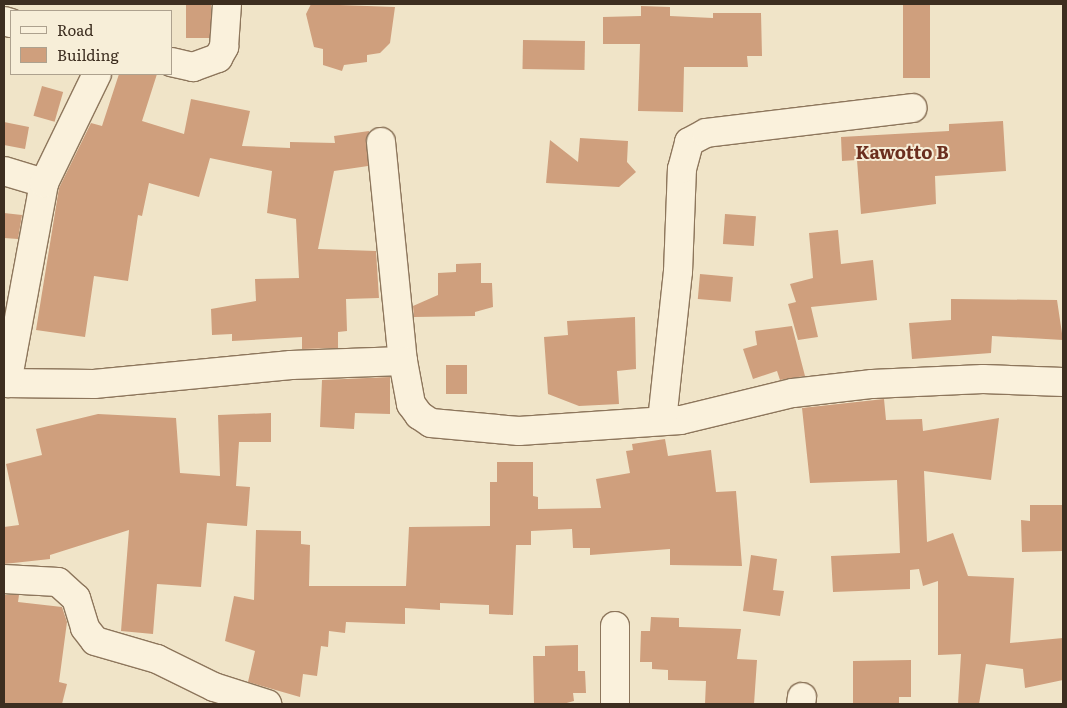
<!DOCTYPE html>
<style>
body{margin:0}
#map{position:relative;width:1067px;height:708px;overflow:hidden;background:#f0e4c8;font-family:Literata,serif}
div>[style]{position:absolute}
.building>*{inset:0;background:#cf9f7d;transform-origin:0 0}
.roads{filter:drop-shadow(1px 0 #8d765c) drop-shadow(-1px 0 #8d765c) drop-shadow(0 1px #8d765c) drop-shadow(0 -1px #8d765c)}
.minor>*{height:28px;margin:-14px;padding:0 14px;transform-origin:14px;border-radius:14px;background:#faf1dc}
span{translate:-50% -50%;white-space:nowrap;text-align:center;line-height:1.15;-webkit-text-stroke:4px #f7eed8;paint-order:stroke}
.quarter-label{font-size:18px;color:#6b2e1e;font-weight:700}
.frame{position:absolute;inset:0;border:5px solid #3d2e20;pointer-events:none}
.legend{position:absolute;left:10px;top:10px;width:162px;height:65px;box-sizing:border-box;background:#f7eed8;border:1px solid #ada18e;margin:0;padding:6px 9px;list-style:none;font-size:15px;color:#3d2e20}
.legend li{display:flex;align-items:center;gap:10px;height:25px}
.legend b{width:25px;border:1px solid #ada18e}
</style>
<div id="map">
<div class="building">
<div style="left:186px;top:4px;width:25px;height:34px"></div>
<div style="clip-path:polygon(311px 4px,395px 7px,390px 43px,380px 53px,367px 55px,367px 62px,344px 65px,342px 71px,323px 65px,323px 49px,314px 47px,306px 14px)"></div>
<div style="left:903px;top:4px;width:27px;height:74px"></div>
<div style="clip-path:polygon(641px 6px,670px 7px,670px 16px,713px 18px,713px 13px,761px 13px,762px 56px,747px 56px,748px 67px,684px 67px,683px 112px,638px 111px,640px 44px,603px 44px,603px 17px,641px 16px)"></div>
<div style="left:523px;top:40px;width:62px;height:29px;rotate:1deg"></div>
<div style="clip-path:polygon(119px 74px,157px 74px,142px 121px,184px 134px,191px 99px,250px 111px,242px 146px,290px 148px,290px 142px,335px 143px,334px 136px,369px 131px,368px 166px,334px 171px,318px 249px,376px 251px,379px 298px,346px 299px,347px 331px,338px 332px,338px 348px,302px 349px,302px 337px,232px 341px,232px 334px,212px 335px,211px 309px,256px 301px,255px 279px,299px 278px,296px 219px,267px 213px,272px 171px,210px 158px,199px 197px,149px 183px,142px 216px,138px 215px,128px 281px,94px 276px,85px 337px,36px 330px,59px 188px,91px 123px,102px 126px)"></div>
<div style="left:42px;top:86px;width:22px;height:31px;rotate:16deg"></div>
<div style="clip-path:polygon(1003px 121px,1006px 171px,935px 176px,936px 204px,861px 214px,857px 160px,842px 161px,841px 137px,949px 131px,949px 124px)"></div>
<div style="clip-path:polygon(4px 122px,29px 127px,25px 149px,4px 145px)"></div>
<div style="clip-path:polygon(580px 138px,628px 141px,627px 162px,636px 172px,619px 187px,546px 183px,550px 140px,578px 162px)"></div>
<div style="clip-path:polygon(4px 213px,22px 215px,18px 239px,4px 238px)"></div>
<div style="left:725px;top:214px;width:31px;height:30px;rotate:4deg"></div>
<div style="clip-path:polygon(838px 230px,841px 264px,873px 260px,877px 300px,811px 307px,818px 337px,798px 340px,788px 304px,796px 302px,790px 284px,813px 278px,809px 233px)"></div>
<div style="clip-path:polygon(481px 263px,481px 283px,492px 283px,493px 307px,475px 312px,475px 316px,414px 317px,413px 306px,438px 295px,438px 273px,456px 272px,456px 264px)"></div>
<div style="left:700px;top:274px;width:33px;height:25px;rotate:5deg"></div>
<div style="clip-path:polygon(951px 299px,1057px 300px,1063px 340px,992px 336px,991px 353px,912px 359px,909px 323px,951px 320px)"></div>
<div style="clip-path:polygon(635px 317px,636px 369px,617px 371px,619px 404px,579px 406px,548px 394px,544px 337px,568px 335px,567px 321px)"></div>
<div style="clip-path:polygon(792px 326px,805px 376px,780px 380px,777px 371px,753px 379px,743px 349px,757px 345px,755px 331px)"></div>
<div style="left:446px;top:365px;width:21px;height:29px"></div>
<div style="clip-path:polygon(390px 377px,390px 414px,355px 413px,354px 429px,320px 427px,322px 380px)"></div>
<div style="clip-path:polygon(884px 399px,886px 420px,922px 419px,923px 431px,999px 418px,991px 480px,924px 471px,927px 542px,953px 533px,968px 576px,1014px 578px,1010px 643px,1063px 638px,1063px 680px,1025px 688px,1023px 669px,986px 664px,979px 704px,958px 704px,961px 654px,938px 655px,938px 581px,923px 586px,919px 569px,910px 570px,910px 589px,833px 592px,831px 556px,900px 553px,897px 480px,810px 483px,802px 408px)"></div>
<div style="clip-path:polygon(271px 413px,271px 442px,239px 442px,236px 486px,250px 487px,247px 526px,207px 523px,201px 587px,157px 584px,153px 634px,121px 631px,129px 530px,50px 555px,50px 559px,4px 564px,4px 527px,19px 525px,6px 464px,42px 455px,36px 429px,98px 414px,176px 418px,180px 473px,220px 476px,218px 415px)"></div>
<div style="clip-path:polygon(665px 439px,668px 456px,711px 450px,716px 492px,736px 491px,742px 566px,670px 565px,670px 549px,590px 555px,590px 548px,573px 548px,572px 529px,531px 531px,531px 545px,516px 545px,513px 615px,489px 614px,489px 605px,440px 603px,440px 610px,405px 608px,405px 624px,346px 622px,345px 633px,329px 631px,328px 647px,321px 646px,317px 676px,303px 674px,300px 697px,248px 682px,255px 651px,225px 641px,234px 596px,254px 600px,256px 530px,301px 531px,301px 544px,310px 545px,309px 586px,406px 586px,409px 527px,490px 526px,490px 482px,497px 482px,497px 462px,533px 462px,533px 496px,538px 497px,538px 509px,601px 508px,596px 479px,630px 473px,626px 451px,633px 450px,632px 444px)"></div>
<div style="clip-path:polygon(1030px 505px,1063px 505px,1063px 551px,1022px 552px,1021px 520px,1030px 521px)"></div>
<div style="clip-path:polygon(751px 555px,777px 559px,773px 590px,784px 591px,780px 616px,743px 611px)"></div>
<div style="clip-path:polygon(4px 595px,19px 595px,18px 602px,62px 607px,67px 622px,59px 682px,67px 684px,62px 704px,4px 704px)"></div>
<div style="clip-path:polygon(651px 617px,679px 618px,679px 627px,741px 629px,737px 659px,757px 660px,754px 704px,705px 704px,706px 681px,668px 680px,668px 670px,652px 669px,652px 662px,640px 662px,641px 631px,650px 631px)"></div>
<div style="clip-path:polygon(578px 645px,578px 671px,585px 671px,586px 693px,573px 693px,574px 701px,563px 704px,534px 704px,533px 656px,545px 656px,545px 646px)"></div>
<div style="clip-path:polygon(911px 660px,911px 697px,899px 697px,899px 704px,853px 704px,853px 661px)"></div>
</div>
<div class="roads">
<div class="minor">
<div style="left:4px;top:21px;width:7px;rotate:16deg"></div>
<div style="left:171px;top:62px;width:23px;rotate:13deg"></div>
<div style="left:193px;top:67px;width:27px;rotate:-20deg"></div>
<div style="left:218px;top:58px;width:13px;rotate:-61deg"></div>
<div style="left:224px;top:47px;width:43px;rotate:-86deg"></div>
<div style="left:381px;top:142px;width:220px;rotate:84.3deg"></div>
<div style="left:4px;top:171px;width:42px;rotate:16.7deg"></div>
<div style="left:4px;top:383px;width:90px;rotate:0.6deg"></div>
<div style="left:94px;top:384px;width:198px;rotate:-5.5deg"></div>
<div style="left:291px;top:365px;width:112px;rotate:-2deg"></div>
<div style="left:403px;top:361px;width:44px;rotate:79.5deg"></div>
<div style="left:411px;top:404px;width:14px;rotate:54deg"></div>
<div style="left:419px;top:415px;width:14px;rotate:34deg"></div>
<div style="left:431px;top:423px;width:88px;rotate:5.2deg"></div>
<div style="left:519px;top:431px;width:162px;rotate:-3.9deg"></div>
<div style="left:681px;top:420px;width:115px;rotate:-13.6deg"></div>
<div style="left:793px;top:393px;width:80px;rotate:-6.5deg"></div>
<div style="left:872px;top:384px;width:111px;rotate:-2.6deg"></div>
<div style="left:983px;top:379px;width:80px;rotate:2.1deg"></div>
<div style="left:7px;top:383px;width:203px;rotate:-79.5deg"></div>
<div style="left:44px;top:183px;width:121px;rotate:-64.1deg"></div>
<div style="left:662px;top:421px;width:150px;rotate:-83.9deg"></div>
<div style="left:678px;top:272px;width:103px;rotate:-87.8deg"></div>
<div style="left:682px;top:169px;width:28px;rotate:-75deg"></div>
<div style="left:689px;top:142px;width:19px;rotate:-28deg"></div>
<div style="left:706px;top:133px;width:208px;rotate:-6.9deg"></div>
<div style="left:4px;top:579px;width:54px;rotate:3.2deg"></div>
<div style="left:58px;top:582px;width:24px;rotate:42deg"></div>
<div style="left:76px;top:598px;width:31px;rotate:73deg"></div>
<div style="left:85px;top:628px;width:16px;rotate:52deg"></div>
<div style="left:95px;top:641px;width:65px;rotate:16.2deg"></div>
<div style="left:157px;top:659px;width:64px;rotate:26.2deg"></div>
<div style="left:214px;top:687px;width:56px;rotate:17.8deg"></div>
<div style="left:615px;top:704px;width:78px;rotate:-90deg"></div>
<div style="left:801px;top:704px;width:7px;rotate:-82deg"></div>
</div>
</div>
<div class="quarter-label">
<span style="left:902px;top:152px">Kawotto B</span>
</div>
<div class="frame"></div>
<ul class="legend">
<li><b style="height:6px;background:#faf1dc"></b>Road</li>
<li><b style="height:14px;background:#cf9f7d"></b>Building</li>
</ul>
</div>
